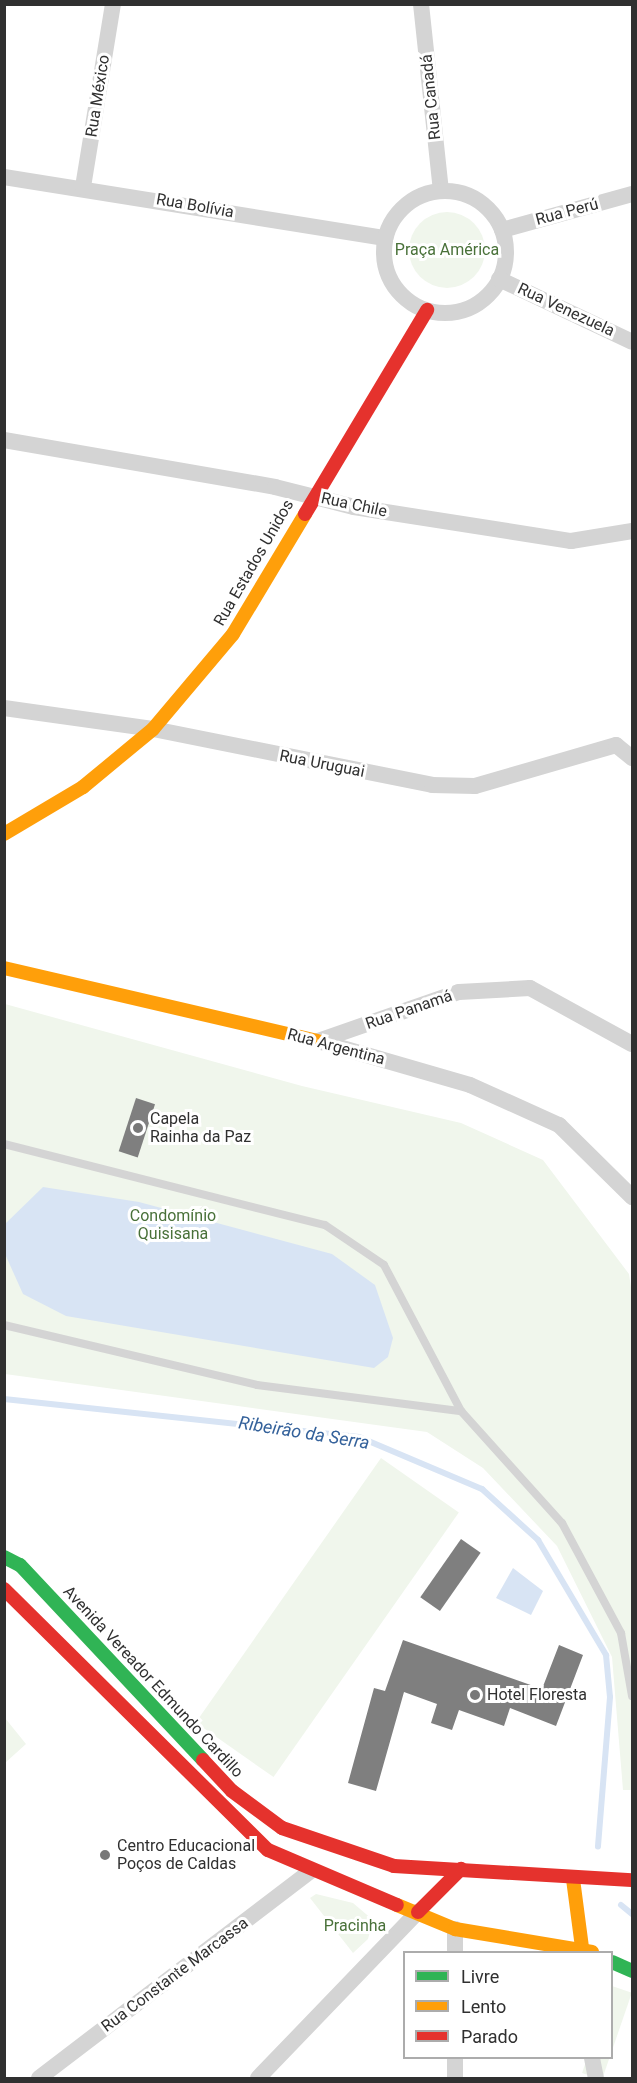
<!DOCTYPE html>
<meta charset="utf-8">
<style>
body{margin:0}
#map{position:relative;width:637px;height:2083px;overflow:hidden;background:#fff;font-family:Roboto,sans-serif}
div>[style]{position:absolute}
.green>*{inset:0;background:#f0f6ec;transform-origin:0 0}
.round{border-radius:50%}
.water>*{inset:0;background:#d8e4f4}
.stream>*{height:6px;margin:-3px;padding:0 3px;transform-origin:3px;border-radius:3px;background:#d8e4f4}
.building>*{inset:0;background:#7f7f7f;transform-origin:0 0}
.lane>*{height:8px;margin:-4px;padding:0 4px;transform-origin:4px;border-radius:4px;background:#d4d4d4}
.street>*{height:16px;margin:-8px;padding:0 8px;transform-origin:8px;border-radius:8px;background:#d4d4d4}
.street>.ring{margin:-8px;padding:0;box-sizing:content-box;background:none;border:16px solid #d4d4d4;border-radius:50%}
.fast>*{height:14px;margin:-7px;padding:0 7px;transform-origin:7px;border-radius:7px;background:#30b455}
.slow>*{height:14px;margin:-7px;padding:0 7px;transform-origin:7px;border-radius:7px;background:#ff9f0a}
.jam>*{height:14px;margin:-7px;padding:0 7px;transform-origin:7px;border-radius:7px;background:#e5322d}
.dots>*{width:16px;height:16px;translate:-50% -50%;box-sizing:border-box;border:3px solid #fff;border-radius:50%}
span{translate:-50% -50%;white-space:nowrap;text-align:center;line-height:1.15;-webkit-text-stroke:6px #fff;paint-order:stroke}
.street-label{font-size:16px;color:#303030}
.park-label{font-size:16px;color:#497139}
.poi-label{font-size:16px;color:#303030}
.left{translate:0 -50%;text-align:left}
.water-label{font-size:18px;color:#35629b;font-style:italic}
.frame{position:absolute;inset:0;border:6px solid #303030;pointer-events:none}
.legend{position:absolute;left:403px;top:1951px;width:210px;height:108px;box-sizing:border-box;background:#fff;border:2px solid #acacac;margin:0;padding:8px 10px;list-style:none;font-size:18px;color:#303030}
.legend li{display:flex;align-items:center;gap:12px;height:30px}
.legend b{width:30px;border:2px solid #acacac}
</style>
<div id="map">
<div class="green">
<div class="round" style="left:409px;top:212px;width:76px;height:76px"></div>
<div style="clip-path:polygon(5px 1004px,302px 1086px,461px 1123px,543px 1160px,629px 1274px,632px 1294px,632px 1790px,623px 1790px,612px 1657px,557px 1546px,483px 1468px,427px 1432px,5px 1374px)"></div>
<div style="left:381px;top:1458px;width:95px;height:323px;rotate:35deg"></div>
<div style="clip-path:polygon(5px 1718px,26px 1744px,5px 1763px,4px 1763px)"></div>
<div style="clip-path:polygon(316px 1894px,353px 1903px,373px 1920px,368px 1939px,353px 1953px,310px 1898px)"></div>
<div style="left:612px;top:1986px;width:21px;height:92px;rotate:19deg"></div>
</div>
<div class="water">
<div style="clip-path:polygon(43px 1187px,139px 1202px,332px 1254px,375px 1285px,393px 1338px,388px 1357px,374px 1368px,66px 1316px,23px 1294px,5px 1254px,5px 1224px)"></div>
<div style="clip-path:polygon(513px 1568px,543px 1591px,531px 1615px,496px 1598px)"></div>
</div>
<div class="stream">
<div style="left:4px;top:1399px;width:357px;rotate:6.1deg"></div>
<div style="left:359px;top:1437px;width:134px;rotate:22.9deg"></div>
<div style="left:482px;top:1489px;width:76px;rotate:42.3deg"></div>
<div style="left:538px;top:1540px;width:134px;rotate:59.4deg"></div>
<div style="left:606px;top:1655px;width:42px;rotate:84.6deg"></div>
<div style="left:610px;top:1697px;width:150px;rotate:94.6deg"></div>
<div style="left:621px;top:1905px;width:14px;rotate:39deg"></div>
</div>
<div class="building">
<div style="left:136px;top:1098px;width:20px;height:56px;rotate:18deg"></div>
<div style="left:461px;top:1539px;width:24px;height:71px;rotate:35deg"></div>
<div style="clip-path:polygon(403px 1640px,542px 1689px,559px 1645px,583px 1655px,556px 1726px,510px 1708px,504px 1726px,459px 1710px,452px 1730px,431px 1723px,437px 1704px,404px 1692px,376px 1791px,348px 1783px,374px 1688px,385px 1691px)"></div>
</div>
<div class="lane">
<div style="left:4px;top:1144px;width:331px;rotate:14.2deg"></div>
<div style="left:325px;top:1225px;width:71px;rotate:34.1deg"></div>
<div style="left:384px;top:1265px;width:165px;rotate:62.2deg"></div>
<div style="left:4px;top:1325px;width:260px;rotate:13.3deg"></div>
<div style="left:257px;top:1385px;width:206px;rotate:7.3deg"></div>
<div style="left:461px;top:1411px;width:151px;rotate:48deg"></div>
<div style="left:562px;top:1523px;width:125px;rotate:61.8deg"></div>
<div style="left:621px;top:1633px;width:64px;rotate:80.1deg"></div>
</div>
<div class="street">
<div style="left:421px;top:4px;width:187px;rotate:83.9deg"></div>
<div style="left:4px;top:177px;width:386px;rotate:9.1deg"></div>
<div style="left:83px;top:187px;width:185px;rotate:-80.7deg"></div>
<div class="ring" style="left:384px;top:191px;width:106px;height:106px"></div>
<div style="left:502px;top:230px;width:135px;rotate:-15.5deg"></div>
<div style="left:499px;top:279px;width:147px;rotate:25.3deg"></div>
<div style="left:4px;top:440px;width:275px;rotate:9.8deg"></div>
<div style="left:275px;top:487px;width:81px;rotate:14.2deg"></div>
<div style="left:354px;top:507px;width:220px;rotate:8.9deg"></div>
<div style="left:571px;top:541px;width:62px;rotate:-9.3deg"></div>
<div style="left:4px;top:708px;width:150px;rotate:8deg"></div>
<div style="left:153px;top:729px;width:285px;rotate:11.3deg"></div>
<div style="left:432px;top:785px;width:43px;rotate:1.3deg"></div>
<div style="left:475px;top:786px;width:147px;rotate:-16.2deg"></div>
<div style="left:616px;top:745px;width:21px;rotate:39deg"></div>
<div style="left:318px;top:1041px;width:158px;rotate:16.1deg"></div>
<div style="left:470px;top:1085px;width:98px;rotate:24.2deg"></div>
<div style="left:559px;top:1125px;width:103px;rotate:44.6deg"></div>
<div style="left:318px;top:1041px;width:149px;rotate:-19.2deg"></div>
<div style="left:459px;top:992px;width:71px;rotate:-3.2deg"></div>
<div style="left:530px;top:988px;width:116px;rotate:28.8deg"></div>
<div style="left:455px;top:1952px;width:23px;rotate:-90deg"></div>
<div style="left:592px;top:2058px;width:20px;rotate:79deg"></div>
<div style="left:39px;top:2078px;width:342px;rotate:-37.3deg"></div>
<div style="left:258px;top:2078px;width:231px;rotate:-46.1deg"></div>
<div style="left:455px;top:2078px;width:20px;rotate:-90deg"></div>
</div>
<div class="fast">
<div style="left:4px;top:1557px;width:18px;rotate:27deg"></div>
<div style="left:20px;top:1565px;width:267px;rotate:46.8deg"></div>
<div style="left:612px;top:1962px;width:22px;rotate:24deg"></div>
</div>
<div class="slow">
<div style="left:4px;top:834px;width:92px;rotate:-30.7deg"></div>
<div style="left:83px;top:787px;width:91px;rotate:-39.6deg"></div>
<div style="left:153px;top:729px;width:124px;rotate:-49.9deg"></div>
<div style="left:233px;top:634px;width:140px;rotate:-59deg"></div>
<div style="left:4px;top:968px;width:322px;rotate:13.1deg"></div>
<div style="left:573px;top:1879px;width:69px;rotate:82.5deg"></div>
<div style="left:397px;top:1905px;width:63px;rotate:22.5deg"></div>
<div style="left:455px;top:1929px;width:139px;rotate:9.5deg"></div>
</div>
<div class="jam">
<div style="left:305px;top:514px;width:238px;rotate:-59.1deg"></div>
<div style="left:4px;top:1589px;width:371px;rotate:44.7deg"></div>
<div style="left:268px;top:1850px;width:140px;rotate:23.1deg"></div>
<div style="left:203px;top:1760px;width:42px;rotate:46.9deg"></div>
<div style="left:232px;top:1791px;width:62px;rotate:36.5deg"></div>
<div style="left:282px;top:1828px;width:118px;rotate:18.7deg"></div>
<div style="left:394px;top:1866px;width:238px;rotate:3.4deg"></div>
<div style="left:418px;top:1912px;width:61px;rotate:-45deg"></div>
</div>
<div class="dots">
<div style="left:138px;top:1128px;background:#787878"></div>
<div style="left:475px;top:1695px;background:#787878"></div>
<div style="left:105px;top:1855px;background:#787878"></div>
</div>
<div class="street-label">
<span style="left:98px;top:96px;rotate:-81deg">Rua México</span>
<span style="left:431px;top:97px;rotate:-96deg">Rua Canadá</span>
<span style="left:195px;top:206px;rotate:10deg">Rua Bolívia</span>
<span style="left:567px;top:212px;rotate:-15deg">Rua Perú</span>
<span style="left:566px;top:310px;rotate:25deg">Rua Venezuela</span>
<span style="left:354px;top:505px;rotate:12deg">Rua Chile</span>
<span style="left:254px;top:563px;rotate:-60deg">Rua Estados Unidos</span>
<span style="left:322px;top:764px;rotate:11deg">Rua Uruguai</span>
<span style="left:409px;top:1010px;rotate:-19deg">Rua Panamá</span>
<span style="left:336px;top:1047px;rotate:15deg">Rua Argentina</span>
<span style="left:153px;top:1682px;rotate:47deg">Avenida Vereador Edmundo Cardillo</span>
<span style="left:175px;top:1975px;rotate:-37deg">Rua Constante Marcassa</span>
</div>
<div class="park-label">
<span style="left:447px;top:250px">Praça América</span>
<span style="left:173px;top:1225px">Condomínio<br>Quisisana</span>
<span style="left:355px;top:1926px">Pracinha</span>
</div>
<div class="poi-label">
<span class="left" style="left:150px;top:1128px">Capela<br>Rainha da Paz</span>
<span class="left" style="left:487px;top:1695px">Hotel Floresta</span>
<span class="left" style="left:117px;top:1855px">Centro Educacional<br>Poços de Caldas</span>
</div>
<div class="water-label">
<span style="left:304px;top:1433px;rotate:9deg">Ribeirão da Serra</span>
</div>
<div class="frame"></div>
<ul class="legend">
<li><b style="height:8px;background:#30b455"></b>Livre</li>
<li><b style="height:8px;background:#ff9f0a"></b>Lento</li>
<li><b style="height:8px;background:#e5322d"></b>Parado</li>
</ul>
</div>
